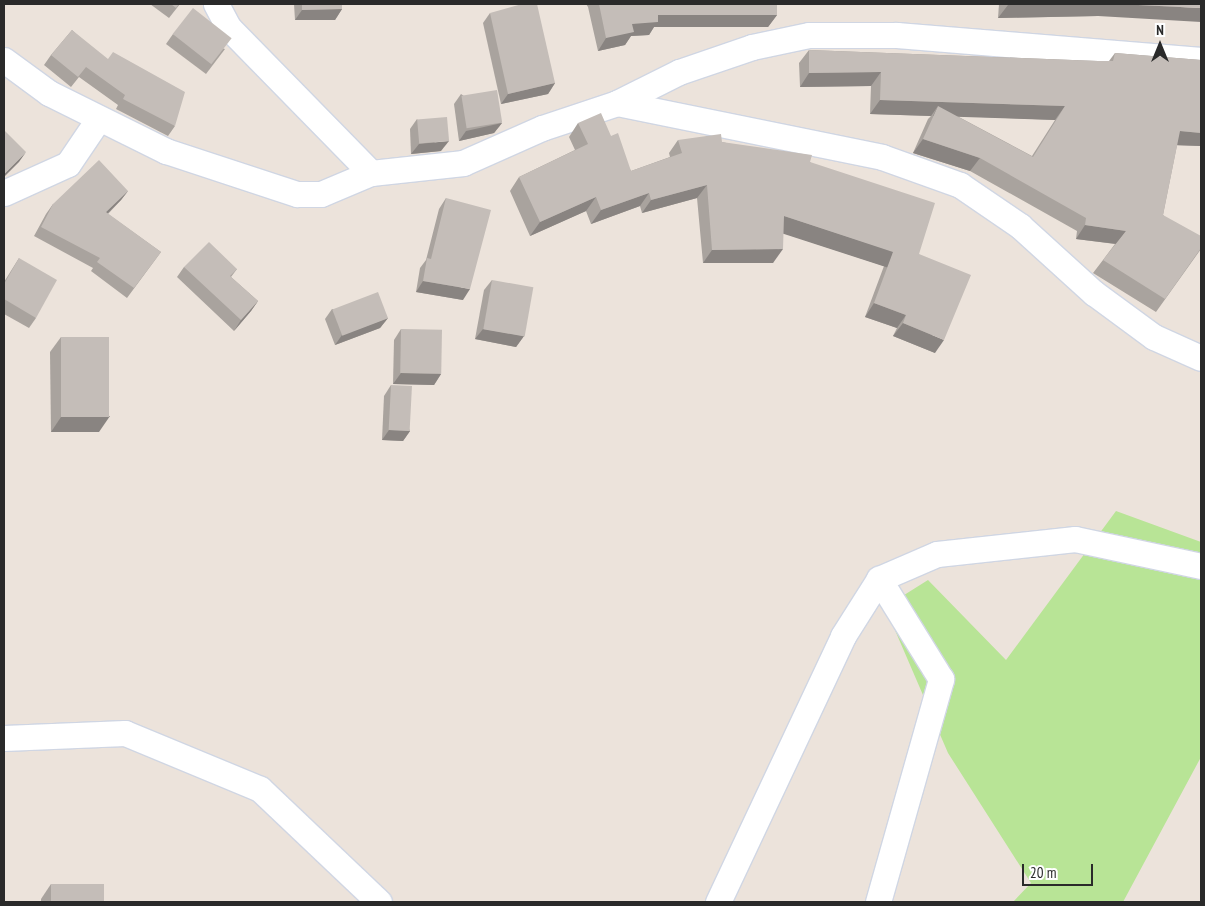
<!DOCTYPE html>
<style>
body{margin:0}
#map{position:relative;width:1205px;height:906px;overflow:hidden;background:#ece3db;font-family:"PT Sans Narrow",sans-serif}
div>[style]{position:absolute}
.green>*{inset:0;background:#b8e496}
.roads{filter:drop-shadow(1px 0 #d0d6e3) drop-shadow(-1px 0 #d0d6e3) drop-shadow(0 1px #d0d6e3) drop-shadow(0 -1px #d0d6e3)}
.minor>*{height:25px;margin:-12.5px;padding:0 12.5px;transform-origin:12.5px;border-radius:12.5px;background:#fff}
.wall>*{inset:0;background:#a9a39e}
.shaded-wall>*{inset:0;background:#898481;transform-origin:0 0}
.building>*{inset:0;background:#c4bdb8;transform-origin:0 0}
span{translate:-50% -50%;white-space:nowrap;text-align:center;line-height:1.15;-webkit-text-stroke:5px #fff;paint-order:stroke}
.frame{position:absolute;inset:0;border:5px solid #2a2a2a;pointer-events:none}
.north{position:absolute;left:1135px;top:20px;width:50px;height:50px;-webkit-text-stroke:4px #fff;paint-order:stroke;rotate:0deg;font-size:14px;font-weight:700;line-height:20px;text-align:center;color:#2a2a2a}
.north::after{content:'';display:block;margin:auto;width:18px;height:22px;background:#2a2a2a;clip-path:polygon(50% 0,100% 100%,50% 72%,0 100%)}
.scale{position:absolute;left:1022px;top:864px;width:71px;height:22px;box-sizing:border-box;border:2px solid #2a2a2a;border-top:0;padding-left:6px;font-size:15px;line-height:18px;white-space:nowrap;color:#2a2a2a;-webkit-text-stroke:4px #fff;paint-order:stroke}
</style>
<div id="map">
<div class="green">
<div style="clip-path:polygon(1116px 511px,1201px 542px,1201px 757px,1123px 902px,1013px 902px,1031px 883px,948px 753px,885px 607px,928px 580px,1006px 660px)"></div>
</div>
<div class="roads">
<div class="minor">
<div style="left:216px;top:4px;width:27px;rotate:62deg"></div>
<div style="left:229px;top:28px;width:203px;rotate:45.6deg"></div>
<div style="left:4px;top:60px;width:56px;rotate:36.3deg"></div>
<div style="left:49px;top:93px;width:131px;rotate:26.4deg"></div>
<div style="left:166px;top:151px;width:138px;rotate:18.2deg"></div>
<div style="left:297px;top:194px;width:24px"></div>
<div style="left:321px;top:194px;width:54px;rotate:-22.8deg"></div>
<div style="left:371px;top:173px;width:93px;rotate:-6.2deg"></div>
<div style="left:463px;top:163px;width:86px;rotate:-23.9deg"></div>
<div style="left:542px;top:128px;width:79px;rotate:-18.4deg"></div>
<div style="left:617px;top:103px;width:270px;rotate:11.5deg"></div>
<div style="left:882px;top:157px;width:83px;rotate:19.7deg"></div>
<div style="left:960px;top:185px;width:73px;rotate:34.3deg"></div>
<div style="left:1020px;top:226px;width:100px;rotate:42.2deg"></div>
<div style="left:1094px;top:293px;width:74px;rotate:36.3deg"></div>
<div style="left:1154px;top:337px;width:51px;rotate:24.1deg"></div>
<div style="left:617px;top:103px;width:69px;rotate:-26.6deg"></div>
<div style="left:679px;top:72px;width:77px;rotate:-18.9deg"></div>
<div style="left:752px;top:47px;width:58px;rotate:-11.9deg"></div>
<div style="left:809px;top:35px;width:88px"></div>
<div style="left:897px;top:35px;width:305px;rotate:4.7deg"></div>
<div style="left:4px;top:193px;width:70px;rotate:-24.4deg"></div>
<div style="left:68px;top:164px;width:55px;rotate:-56deg"></div>
<div style="left:4px;top:738px;width:121px;rotate:-2.4deg"></div>
<div style="left:125px;top:733px;width:146px;rotate:22.5deg"></div>
<div style="left:260px;top:789px;width:164px;rotate:43.5deg"></div>
<div style="left:718px;top:902px;width:294px;rotate:-64.8deg"></div>
<div style="left:843px;top:636px;width:67px;rotate:-57.7deg"></div>
<div style="left:879px;top:579px;width:63px;rotate:-23.3deg"></div>
<div style="left:937px;top:554px;width:139px;rotate:-6.2deg"></div>
<div style="left:1075px;top:539px;width:129px;rotate:12.1deg"></div>
<div style="left:878px;top:902px;width:232px;rotate:-74.2deg"></div>
<div style="left:941px;top:679px;width:118px;rotate:-121.8deg"></div>
</div>
</div>
<div class="wall">
<div style="clip-path:polygon(150px 4px,180px 4px,169px 18px)"></div>
<div style="clip-path:polygon(294px 4px,342px 4px,342px 9px,335px 20px,295px 20px)"></div>
<div style="clip-path:polygon(586px 4px,777px 4px,777px 15px,768px 27px,654px 27px,649px 35px,631px 36px,625px 45px,598px 51px,588px 7px)"></div>
<div style="clip-path:polygon(999px 4px,1201px 4px,1098px 16px,998px 18px)"></div>
<div style="clip-path:polygon(490px 13px,555px 83px,548px 94px,501px 104px,483px 23px)"></div>
<div style="clip-path:polygon(72px 30px,175px 126px,168px 136px,116px 109px,118px 105px,79px 77px,71px 87px,44px 65px,51px 55px)"></div>
<div style="clip-path:polygon(173px 34px,225px 49px,206px 74px,166px 44px)"></div>
<div style="clip-path:polygon(evenodd,809px 50px,1098px 61px,1109px 61px,1115px 53px,1201px 60px,1201px 146px,1177px 145px,1163px 215px,1201px 249px,1156px 312px,1093px 273px,1103px 260px,1115px 244px,1076px 239px,1077px 231px,970px 171px,913px 153px,928px 119px,931px 116px,870px 114px,871px 86px,800px 87px,799px 63px,809px 50px,957px 116px,1055px 120px,1032px 156px,957px 116px)"></div>
<div style="clip-path:polygon(461px 94px,502px 123px,494px 133px,459px 141px,454px 104px)"></div>
<div style="clip-path:polygon(417px 119px,441px 151px,411px 154px,410px 129px)"></div>
<div style="clip-path:polygon(578px 123px,611px 136px,631px 171px,670px 157px,669px 153px,678px 140px,722px 142px,810px 162px,919px 254px,935px 353px,893px 336px,897px 328px,865px 317px,884px 266px,783px 233px,773px 263px,703px 263px,697px 198px,642px 213px,640px 206px,591px 224px,586px 211px,530px 236px,510px 191px,519px 177px,575px 150px,569px 137px)"></div>
<div style="clip-path:polygon(128px 191px,121px 200px,108px 214px,161px 252px,127px 298px,91px 271px,93px 268px,34px 236px,46px 214px,53px 204px)"></div>
<div style="clip-path:polygon(446px 198px,463px 300px,416px 292px,420px 268px,426px 260px,439px 209px)"></div>
<div style="clip-path:polygon(19px 258px,36px 318px,29px 328px,4px 314px,4px 282px)"></div>
<div style="clip-path:polygon(184px 267px,237px 269px,231px 277px,258px 301px,251px 311px,234px 331px,177px 277px)"></div>
<div style="clip-path:polygon(492px 280px,524px 336px,516px 347px,475px 339px,484px 290px)"></div>
<div style="clip-path:polygon(332px 309px,388px 318px,380px 328px,335px 345px,325px 319px)"></div>
<div style="clip-path:polygon(401px 329px,441px 374px,434px 385px,393px 384px,394px 340px)"></div>
<div style="clip-path:polygon(61px 337px,99px 432px,51px 432px,50px 352px)"></div>
<div style="clip-path:polygon(391px 385px,410px 431px,403px 441px,382px 440px,384px 396px)"></div>
<div style="clip-path:polygon(51px 884px,104px 902px,41px 902px,41px 899px)"></div>
</div>
<div class="shaded-wall">
<div style="clip-path:polygon(1072px 4px,1117px 4px,1201px 8px,1201px 22px,1098px 16px,998px 18px,1008px 5px)"></div>
<div style="clip-path:polygon(342px 9px,335px 20px,295px 20px,302px 10px)"></div>
<div style="clip-path:polygon(658px 15px,777px 15px,768px 27px,654px 27px,649px 35px,631px 36px,625px 45px,598px 51px,606px 38px,632px 24px)"></div>
<div style="clip-path:polygon(881px 72px,871px 86px,800px 87px,809px 73px)"></div>
<div style="clip-path:polygon(555px 83px,548px 94px,501px 104px,508px 94px)"></div>
<div style="clip-path:polygon(880px 100px,1065px 106px,1055px 120px,933px 116px,938px 106px,931px 116px,870px 114px)"></div>
<div style="clip-path:polygon(502px 123px,494px 133px,459px 141px,466px 131px)"></div>
<div style="clip-path:polygon(1180px 131px,1201px 133px,1201px 146px,1170px 145px)"></div>
<div style="clip-path:polygon(923px 139px,980px 158px,970px 171px,913px 153px)"></div>
<div style="clip-path:polygon(449px 141px,441px 151px,411px 154px,419px 144px)"></div>
<div style="clip-path:polygon(26px 152px,19px 162px,4px 177px,4px 174px)"></div>
<div style="clip-path:polygon(707px 185px,697px 198px,642px 213px,651px 200px)"></div>
<div style="clip-path:polygon(128px 191px,121px 200px,99px 222px,106px 212px)"></div>
<div style="clip-path:polygon(649px 193px,640px 206px,591px 224px,601px 210px)"></div>
<div style="clip-path:polygon(596px 197px,586px 211px,530px 236px,540px 222px)"></div>
<div style="left:784px;top:216px;width:115px;height:17px;rotate:18deg"></div>
<div style="clip-path:polygon(1085px 225px,1126px 231px,1117px 244px,1076px 239px)"></div>
<div style="clip-path:polygon(783px 249px,773px 263px,703px 263px,712px 250px)"></div>
<div style="clip-path:polygon(423px 281px,470px 289px,463px 300px,416px 292px)"></div>
<div style="clip-path:polygon(258px 301px,251px 311px,234px 331px,241px 320px)"></div>
<div style="clip-path:polygon(874px 303px,906px 315px,897px 328px,865px 317px)"></div>
<div style="clip-path:polygon(388px 318px,380px 328px,335px 345px,342px 335px)"></div>
<div style="clip-path:polygon(903px 323px,944px 340px,935px 353px,893px 336px)"></div>
<div style="clip-path:polygon(483px 329px,524px 336px,516px 347px,475px 339px)"></div>
<div style="clip-path:polygon(401px 373px,441px 374px,434px 385px,393px 384px)"></div>
<div style="clip-path:polygon(110px 416px,99px 432px,51px 432px,61px 417px)"></div>
<div style="clip-path:polygon(389px 430px,410px 431px,403px 441px,382px 440px)"></div>
</div>
<div class="building">
<div style="clip-path:polygon(171px 4px,179px 4px,176px 8px)"></div>
<div style="clip-path:polygon(302px 4px,342px 4px,342px 9px,302px 10px)"></div>
<div style="clip-path:polygon(522px 4px,537px 4px,555px 83px,508px 94px,490px 13px)"></div>
<div style="clip-path:polygon(599px 4px,777px 4px,777px 15px,658px 15px,658px 22px,632px 24px,634px 32px,606px 38px)"></div>
<div style="clip-path:polygon(1008px 4px,1072px 4px,1008px 5px)"></div>
<div style="clip-path:polygon(1117px 4px,1201px 4px,1201px 8px)"></div>
<div style="left:193px;top:8px;width:49px;height:33px;rotate:38deg"></div>
<div style="clip-path:polygon(72px 30px,108px 59px,113px 52px,185px 92px,175px 126px,123px 99px,125px 95px,86px 67px,78px 77px,51px 55px)"></div>
<div style="clip-path:polygon(809px 50px,1098px 61px,1113px 61px,1115px 53px,1201px 60px,1201px 133px,1180px 131px,1163px 215px,1201px 236px,1201px 248px,1165px 299px,1103px 260px,1126px 231px,1085px 225px,1086px 218px,980px 158px,923px 139px,938px 106px,1033px 157px,1065px 106px,880px 100px,881px 72px,809px 73px)"></div>
<div style="left:497px;top:90px;width:33px;height:36px;rotate:81deg"></div>
<div style="clip-path:polygon(601px 113px,611px 136px,618px 133px,631px 171px,682px 153px,678px 140px,721px 134px,722px 142px,812px 155px,810px 162px,935px 203px,919px 254px,971px 275px,944px 340px,903px 323px,906px 315px,874px 303px,893px 252px,784px 216px,783px 249px,712px 250px,707px 185px,651px 200px,649px 193px,601px 210px,596px 197px,540px 222px,519px 177px,588px 144px,578px 123px)"></div>
<div style="left:447px;top:117px;width:24px;height:30px;rotate:85deg"></div>
<div style="clip-path:polygon(4px 130px,26px 152px,4px 174px)"></div>
<div style="clip-path:polygon(99px 160px,128px 191px,106px 212px,161px 252px,134px 288px,97px 262px,100px 258px,41px 227px,53px 204px)"></div>
<div style="clip-path:polygon(446px 198px,491px 210px,470px 289px,423px 281px,427px 258px,431px 259px)"></div>
<div style="clip-path:polygon(209px 242px,237px 269px,230px 276px,258px 301px,241px 320px,184px 267px)"></div>
<div style="clip-path:polygon(19px 258px,57px 280px,36px 318px,4px 299px,4px 284px)"></div>
<div style="left:492px;top:280px;width:42px;height:50px;rotate:10deg"></div>
<div style="left:378px;top:292px;width:28px;height:49px;rotate:69deg"></div>
<div style="left:401px;top:329px;width:41px;height:44px;rotate:1deg"></div>
<div style="left:61px;top:337px;width:48px;height:80px"></div>
<div style="left:391px;top:385px;width:21px;height:45px;rotate:3deg"></div>
<div style="left:51px;top:884px;width:53px;height:18px"></div>
</div>
<div class="frame"></div>
<div class="north">N</div>
<div class="scale">20 m</div>
</div>
